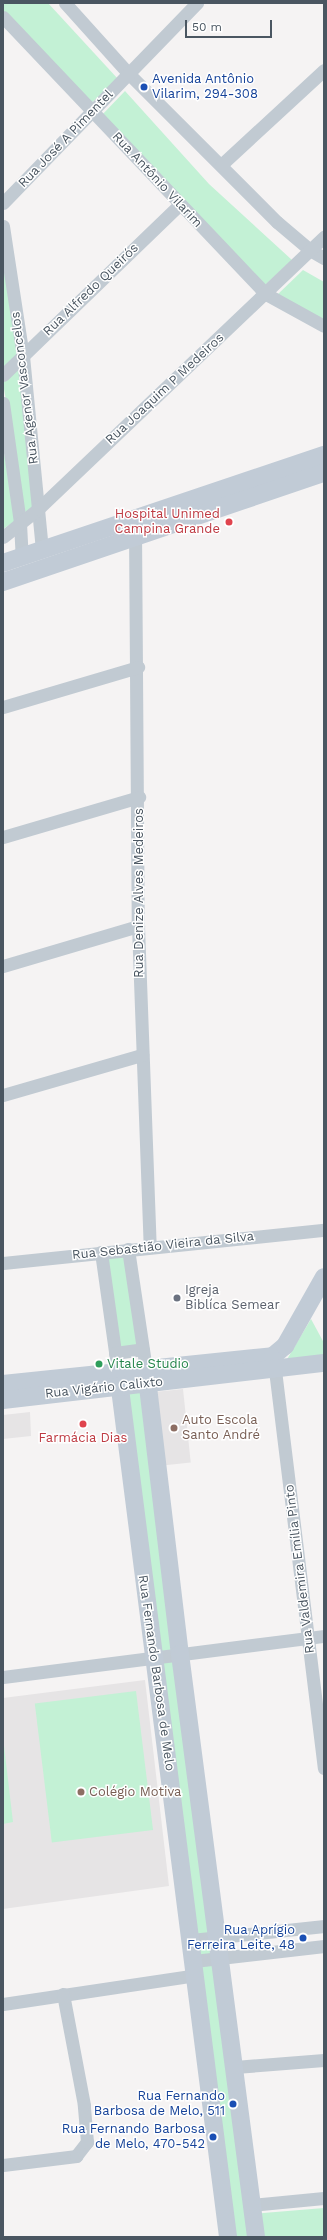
<!DOCTYPE html>
<meta charset="utf-8">
<style>
body{margin:0}
#map{position:relative;width:327px;height:2240px;overflow:hidden;background:#f5f3f3;font-family:"Work Sans",sans-serif}
div>[style]{position:absolute}
.education>*{inset:0;background:#e6e4e5;transform-origin:0 0}
.green>*{inset:0;background:#c3f1d5;transform-origin:0 0}
.street>*{height:13px;margin:-6.5px;padding:0 6.5px;transform-origin:6.5px;border-radius:6.5px;background:#c1cad2}
.secondary>*{height:18px;margin:-9px;padding:0 9px;transform-origin:9px;border-radius:9px;background:#c1cbd6}
.dots>*{width:11px;height:11px;translate:-50% -50%;box-sizing:border-box;border:2px solid #fff;border-radius:50%}
span{translate:-50% -50%;white-space:nowrap;text-align:center;line-height:1.15;-webkit-text-stroke:3px #fff;paint-order:stroke}
.transit-label{font-size:13px;color:#164399}
.left{translate:0 -50%;text-align:left}
.right{translate:-100% -50%;text-align:right}
.street-label{font-size:13px;color:#4a5661}
.health-label{font-size:13px;color:#be3a42}
.worship-label{font-size:13px;color:#5b616d}
.leisure-label{font-size:13px;color:#27864d}
.education-label{font-size:13px;color:#785e54}
.frame{position:absolute;inset:0;border:4px solid #4a5661;pointer-events:none}
.scale{position:absolute;left:185px;top:20px;width:87px;height:18px;box-sizing:border-box;border:2px solid #4a5661;border-top:0;padding-left:5px;font-size:12px;line-height:14px;white-space:nowrap;color:#4a5661;-webkit-text-stroke:3px #fff;paint-order:stroke}
</style>
<div id="map">
<div class="education">
<div style="left:183px;top:1389px;width:74px;height:26px;rotate:84deg"></div>
<div style="clip-path:polygon(30px 1412px,31px 1436px,3px 1439px,3px 1415px)"></div>
<div style="clip-path:polygon(145px 1680px,169px 1886px,3px 1909px,3px 1698px)"></div>
</div>
<div class="green">
<div style="clip-path:polygon(3px 3px,48px 3px,118px 79px,89px 105px,3px 11px)"></div>
<div style="clip-path:polygon(125px 91px,209px 184px,292px 260px,264px 286px,101px 116px)"></div>
<div style="clip-path:polygon(3px 251px,19px 356px,3px 367px)"></div>
<div style="clip-path:polygon(303px 270px,324px 282px,324px 323px,276px 296px)"></div>
<div style="clip-path:polygon(19px 365px,37px 506px,25px 512px,3px 383px)"></div>
<div style="clip-path:polygon(3px 445px,15px 521px,3px 529px)"></div>
<div style="left:126px;top:1252px;width:94px;height:20px;rotate:82deg"></div>
<div style="clip-path:polygon(311px 1319px,324px 1343px,324px 1360px,283px 1366px)"></div>
<div style="left:145px;top:1391px;width:262px;height:20px;rotate:83deg"></div>
<div style="left:178px;top:1659px;width:277px;height:22px;rotate:83deg"></div>
<div style="left:136px;top:1691px;width:140px;height:102px;rotate:83deg"></div>
<div style="clip-path:polygon(3px 1737px,13px 1822px,3px 1824px)"></div>
<div style="left:213px;top:1943px;width:296px;height:18px;rotate:83deg"></div>
<div style="clip-path:polygon(324px 2208px,324px 2237px,254px 2237px,251px 2214px)"></div>
</div>
<div class="street">
<div style="left:65px;top:3px;width:96px;rotate:48deg"></div>
<div style="left:129px;top:74px;width:209px;rotate:45deg"></div>
<div style="left:277px;top:222px;width:43px;rotate:40.3deg"></div>
<div style="left:310px;top:250px;width:16px;rotate:30deg"></div>
<div style="left:3px;top:17px;width:382px;rotate:46.5deg"></div>
<div style="left:266px;top:294px;width:66px;rotate:28.9deg"></div>
<div style="left:221px;top:165px;width:140px;rotate:-42.7deg"></div>
<div style="left:3px;top:203px;width:279px;rotate:-45.9deg"></div>
<div style="left:3px;top:226px;width:132px;rotate:81.3deg"></div>
<div style="left:23px;top:356px;width:194px;rotate:84.4deg"></div>
<div style="left:3px;top:375px;width:245px;rotate:-44deg"></div>
<div style="left:3px;top:403px;width:121px;rotate:81.9deg"></div>
<div style="left:20px;top:523px;width:33px;rotate:87deg"></div>
<div style="left:135px;top:529px;width:397px;rotate:89.6deg"></div>
<div style="left:138px;top:926px;width:321px;rotate:87.9deg"></div>
<div style="left:3px;top:537px;width:45px;rotate:-38.7deg"></div>
<div style="left:38px;top:509px;width:395px;rotate:-43.6deg"></div>
<div style="left:3px;top:707px;width:141px;rotate:-16.5deg"></div>
<div style="left:3px;top:837px;width:142px;rotate:-16.4deg"></div>
<div style="left:3px;top:966px;width:141px;rotate:-16.5deg"></div>
<div style="left:3px;top:1095px;width:145px;rotate:-16.1deg"></div>
<div style="left:128px;top:1249px;width:122px;rotate:81.5deg"></div>
<div style="left:101px;top:1252px;width:122px;rotate:82deg"></div>
<div style="left:3px;top:1263px;width:323px;rotate:-5.9deg"></div>
<div style="left:115px;top:1353px;width:28px;rotate:-8deg"></div>
<div style="left:275px;top:1370px;width:401px;rotate:83deg"></div>
<div style="left:3px;top:1677px;width:324px;rotate:-7.3deg"></div>
<div style="left:191px;top:1940px;width:134px;rotate:-6deg"></div>
<div style="left:194px;top:1961px;width:131px;rotate:-6.6deg"></div>
<div style="left:3px;top:2004px;width:195px;rotate:-8.5deg"></div>
<div style="left:235px;top:2067px;width:89px;rotate:-4.5deg"></div>
<div style="left:3px;top:2165px;width:74px;rotate:-7deg"></div>
<div style="left:76px;top:2156px;width:18px;rotate:-52deg"></div>
<div style="left:87px;top:2142px;width:37px;rotate:-95deg"></div>
<div style="left:84px;top:2105px;width:113px;rotate:-100.7deg"></div>
<div style="left:251px;top:2205px;width:73px;rotate:-5.5deg"></div>
</div>
<div class="secondary">
<div style="left:3px;top:563px;width:339px;rotate:-18.6deg"></div>
<div style="left:3px;top:582px;width:339px;rotate:-18.8deg"></div>
<div style="left:146px;top:1370px;width:286px;rotate:83.2deg"></div>
<div style="left:180px;top:1654px;width:588px;rotate:82.57deg"></div>
<div style="left:118px;top:1373px;width:871px;rotate:82.74deg"></div>
<div style="left:3px;top:1384px;width:271px;rotate:-5.9deg"></div>
<div style="left:273px;top:1356px;width:16px;rotate:-40deg"></div>
<div style="left:285px;top:1346px;width:79px;rotate:-60.5deg"></div>
<div style="left:3px;top:1400px;width:323px;rotate:-6.6deg"></div>
</div>
<div class="dots">
<div style="left:144px;top:87px;background:#1a4fb4"></div>
<div style="left:229px;top:522px;background:#e0444e"></div>
<div style="left:177px;top:1298px;background:#6b7280"></div>
<div style="left:99px;top:1364px;background:#2e9e5b"></div>
<div style="left:83px;top:1424px;background:#e0444e"></div>
<div style="left:174px;top:1428px;background:#8d6e63"></div>
<div style="left:81px;top:1792px;background:#8d6e63"></div>
<div style="left:303px;top:1938px;background:#1a4fb4"></div>
<div style="left:233px;top:2104px;background:#1a4fb4"></div>
<div style="left:213px;top:2137px;background:#1a4fb4"></div>
</div>
<div class="transit-label">
<span class="left" style="left:152px;top:87px">Avenida Antônio<br>Vilarim, 294-308</span>
<span class="right" style="left:295px;top:1938px">Rua Aprígio<br>Ferreira Leite, 48</span>
<span class="right" style="left:225px;top:2104px">Rua Fernando<br>Barbosa de Melo, 511</span>
<span class="right" style="left:205px;top:2137px">Rua Fernando Barbosa<br>de Melo, 470-542</span>
</div>
<div class="street-label">
<span style="left:66px;top:139px;rotate:-46deg">Rua José A Pimentel</span>
<span style="left:157px;top:180px;rotate:47deg">Rua Antônio Vilarim</span>
<span style="left:91px;top:290px;rotate:-44deg">Rua Alfredo Queirós</span>
<span style="left:25px;top:388px;rotate:-97deg">Rua Agenor Vasconcelos</span>
<span style="left:165px;top:389px;rotate:-43deg">Rua Joaquim P Medeiros</span>
<span style="left:139px;top:893px;rotate:-90deg">Rua Denize Alves Medeiros</span>
<span style="left:163px;top:1246px;rotate:-6deg">Rua Sebastião Vieira da Silva</span>
<span style="left:104px;top:1388px;rotate:-6deg">Rua Vigário Calixto</span>
<span style="left:300px;top:1569px;rotate:-97deg">Rua Valdemira Emília Pinto</span>
<span style="left:156px;top:1673px;rotate:82deg">Rua Fernando Barbosa de Melo</span>
</div>
<div class="health-label">
<span class="right" style="left:220px;top:522px">Hospital Unimed<br>Campina Grande</span>
<span style="left:83px;top:1438px">Farmácia Dias</span>
</div>
<div class="worship-label">
<span class="left" style="left:185px;top:1298px">Igreja<br>Biblíca Semear</span>
</div>
<div class="leisure-label">
<span class="left" style="left:107px;top:1364px">Vitale Studio</span>
</div>
<div class="education-label">
<span class="left" style="left:182px;top:1428px">Auto Escola<br>Santo André</span>
<span class="left" style="left:89px;top:1792px">Colégio Motiva</span>
</div>
<div class="frame"></div>
<div class="scale">50 m</div>
</div>
